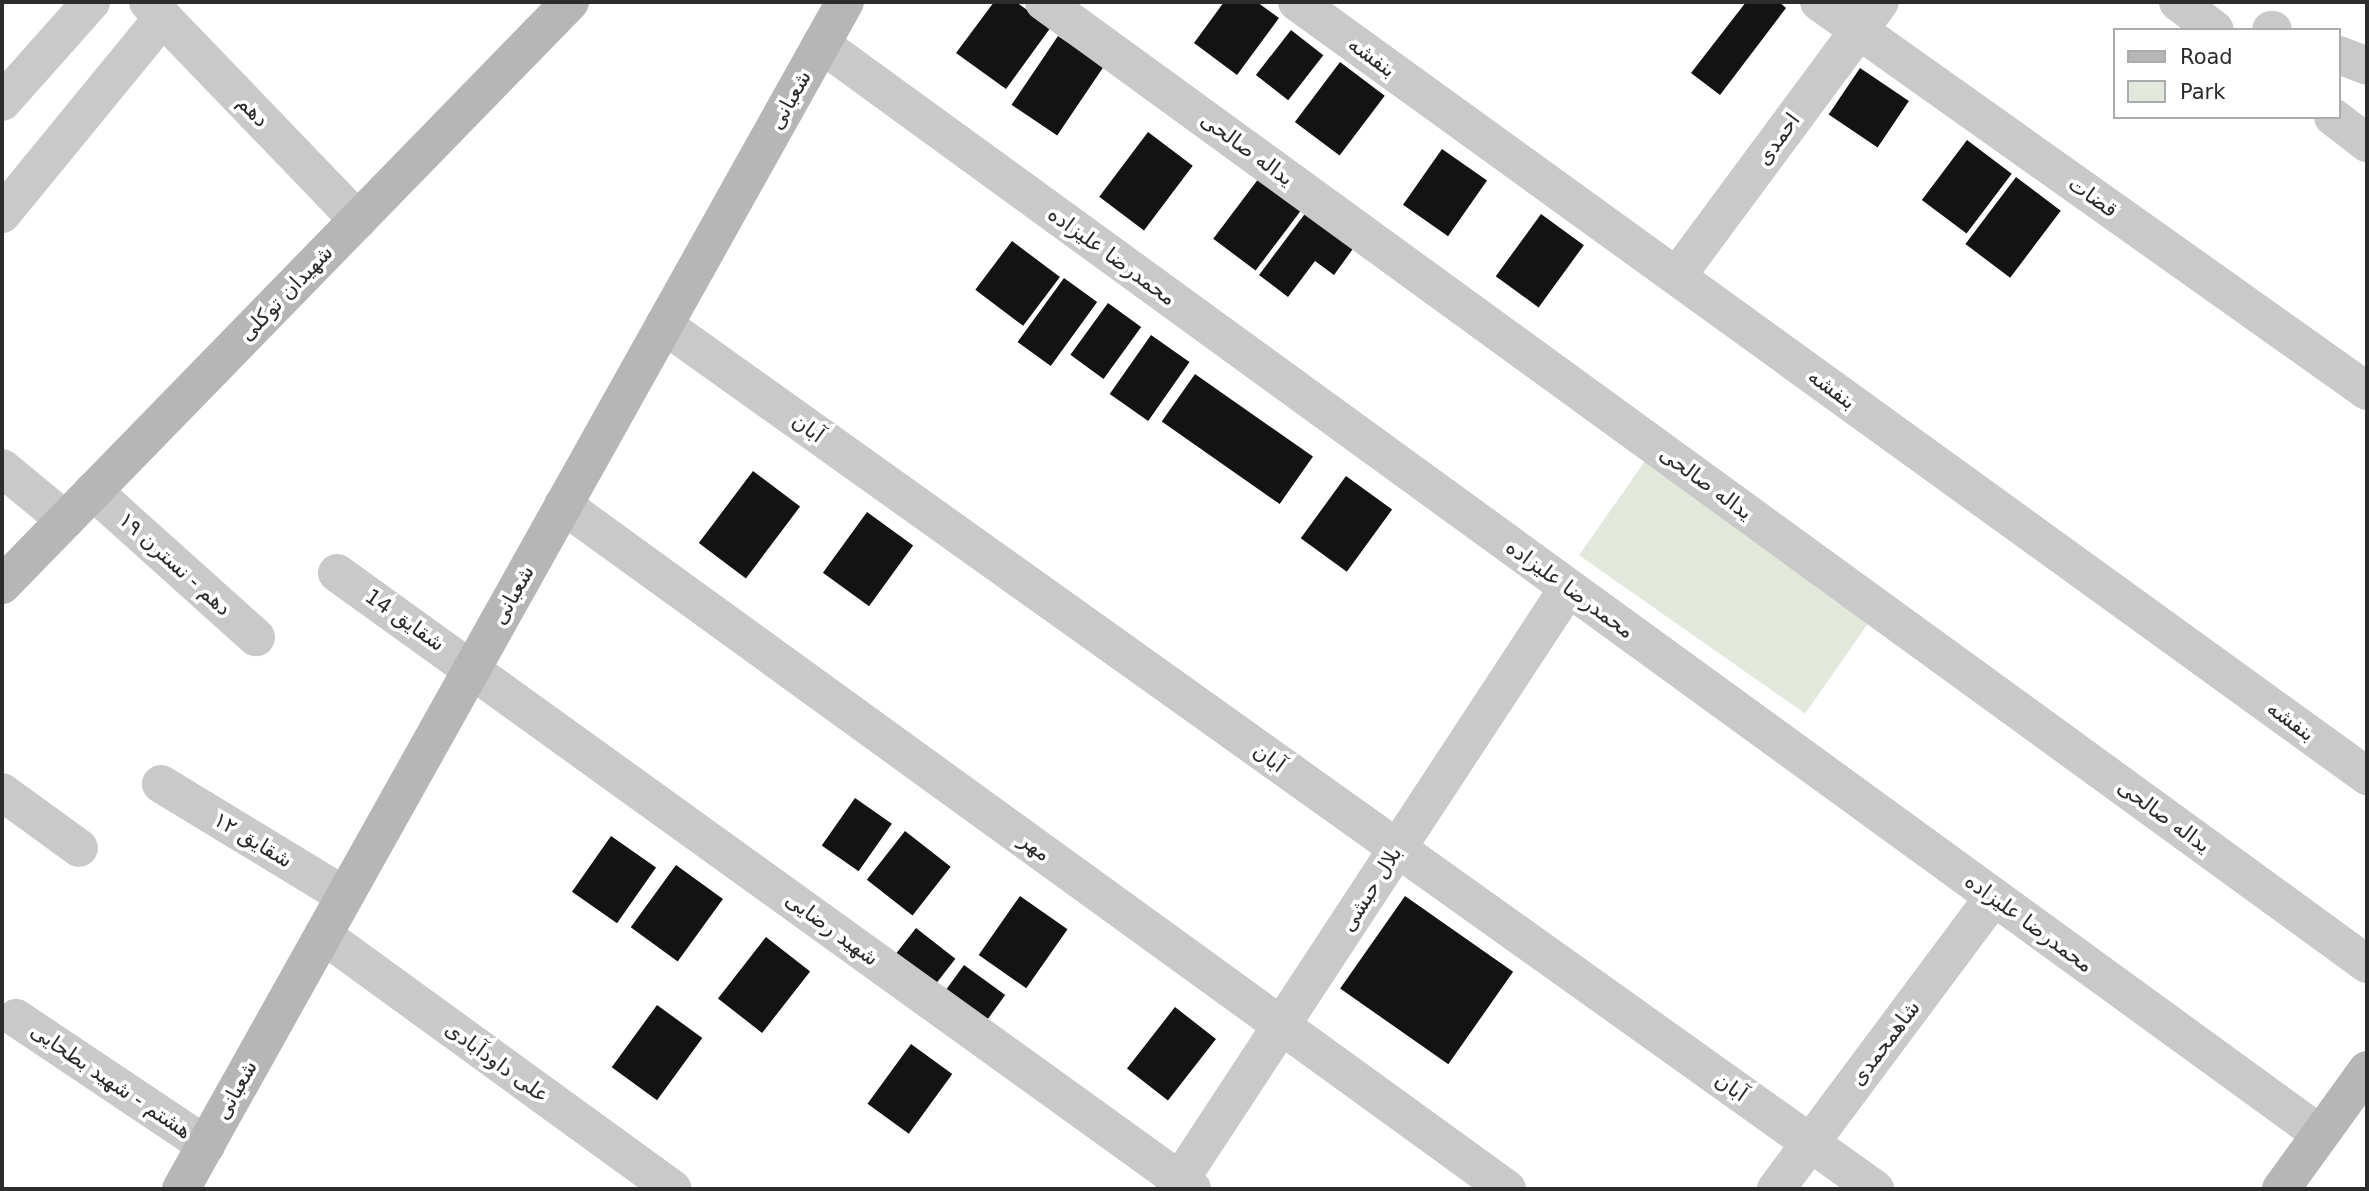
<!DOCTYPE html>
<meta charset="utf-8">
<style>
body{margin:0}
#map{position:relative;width:2369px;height:1191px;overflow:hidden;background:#fff;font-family:"DejaVu Sans","Noto Sans Arabic",sans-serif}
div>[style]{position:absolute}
.green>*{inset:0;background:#e2e8db;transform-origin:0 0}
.building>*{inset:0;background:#131313;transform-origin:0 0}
.street>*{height:38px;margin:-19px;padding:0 19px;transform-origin:19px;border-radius:19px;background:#c9c9c9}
.secondary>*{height:38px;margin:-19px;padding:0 19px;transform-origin:19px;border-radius:19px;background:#b6b6b6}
span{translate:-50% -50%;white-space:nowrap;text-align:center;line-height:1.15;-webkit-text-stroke:7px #fff;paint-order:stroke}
.street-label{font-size:21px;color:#2c2c2c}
.frame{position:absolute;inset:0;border:4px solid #2c2c2c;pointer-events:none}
.legend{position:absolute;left:2113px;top:28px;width:228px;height:91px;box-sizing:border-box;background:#fff;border:2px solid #ababab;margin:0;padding:9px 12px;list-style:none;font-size:21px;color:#2c2c2c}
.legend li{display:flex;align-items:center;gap:14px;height:35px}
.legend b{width:35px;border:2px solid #ababab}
</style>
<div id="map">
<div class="green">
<div style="left:1645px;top:461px;width:276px;height:115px;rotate:35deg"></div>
</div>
<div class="building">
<div style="clip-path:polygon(994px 2px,1016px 2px,1051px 27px,1006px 89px,956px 53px)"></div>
<div style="clip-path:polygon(1224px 2px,1257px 2px,1279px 18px,1237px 75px,1194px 43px)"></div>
<div style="clip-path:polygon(1746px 2px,1779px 2px,1786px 8px,1720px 95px,1691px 73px)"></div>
<div style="left:1291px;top:30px;width:41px;height:57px;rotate:38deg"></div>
<div style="left:1058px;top:36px;width:55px;height:83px;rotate:34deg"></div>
<div style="left:1340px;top:62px;width:56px;height:75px;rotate:37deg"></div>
<div style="left:1860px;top:68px;width:59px;height:56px;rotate:34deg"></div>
<div style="left:1148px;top:132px;width:56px;height:81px;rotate:37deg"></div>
<div style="left:1967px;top:140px;width:56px;height:75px;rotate:37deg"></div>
<div style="left:1442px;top:149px;width:55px;height:68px;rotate:35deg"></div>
<div style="left:2016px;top:177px;width:56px;height:84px;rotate:37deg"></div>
<div style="left:1259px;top:178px;width:53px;height:76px;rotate:37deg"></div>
<div style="clip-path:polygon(1307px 211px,1355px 246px,1334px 275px,1315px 261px,1288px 297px,1259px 275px)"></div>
<div style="left:1541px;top:214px;width:53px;height:77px;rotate:36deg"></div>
<div style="left:1012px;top:241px;width:60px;height:61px;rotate:37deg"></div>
<div style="left:1064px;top:278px;width:41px;height:79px;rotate:36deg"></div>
<div style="left:1108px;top:303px;width:41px;height:64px;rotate:36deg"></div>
<div style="left:1151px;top:335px;width:47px;height:72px;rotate:35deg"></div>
<div style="left:1195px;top:374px;width:144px;height:58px;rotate:35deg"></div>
<div style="left:753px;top:471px;width:59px;height:90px;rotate:37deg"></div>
<div style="left:1346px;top:476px;width:57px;height:77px;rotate:36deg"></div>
<div style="left:867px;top:512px;width:57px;height:75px;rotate:36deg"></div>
<div style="left:855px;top:798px;width:45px;height:58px;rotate:35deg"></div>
<div style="left:905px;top:831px;width:58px;height:62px;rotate:38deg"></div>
<div style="left:611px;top:836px;width:55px;height:68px;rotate:35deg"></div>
<div style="left:676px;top:865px;width:58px;height:77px;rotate:36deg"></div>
<div style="left:1020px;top:896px;width:58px;height:72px;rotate:35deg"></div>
<div style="left:1405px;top:896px;width:132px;height:113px;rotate:35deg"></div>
<div style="left:916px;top:928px;width:50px;height:38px;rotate:38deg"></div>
<div style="left:766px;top:937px;width:56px;height:78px;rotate:38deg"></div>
<div style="left:964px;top:965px;width:51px;height:37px;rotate:36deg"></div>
<div style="left:657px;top:1005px;width:56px;height:77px;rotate:36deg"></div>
<div style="left:1175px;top:1007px;width:52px;height:78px;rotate:38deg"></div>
<div style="left:911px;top:1044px;width:51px;height:74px;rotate:36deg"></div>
</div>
<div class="street">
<div style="left:148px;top:2px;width:303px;rotate:46.1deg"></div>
<div style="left:1044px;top:2px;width:1636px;rotate:36.02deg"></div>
<div style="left:1297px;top:2px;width:1321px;rotate:35.88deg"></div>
<div style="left:1819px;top:2px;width:672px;rotate:35.37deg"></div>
<div style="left:2178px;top:2px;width:46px;rotate:37.1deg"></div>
<div style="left:2271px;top:30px;width:2px"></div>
<div style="left:821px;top:44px;width:1853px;rotate:36.02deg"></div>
<div style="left:2339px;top:55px;width:30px;rotate:21deg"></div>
<div style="left:2px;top:102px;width:134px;rotate:-48.3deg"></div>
<div style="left:2333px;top:117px;width:43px;rotate:37.4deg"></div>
<div style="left:2px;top:214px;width:254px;rotate:-50.7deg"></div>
<div style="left:1677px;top:276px;width:341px;rotate:-53.5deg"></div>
<div style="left:664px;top:325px;width:1488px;rotate:35.51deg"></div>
<div style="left:2px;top:468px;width:82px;rotate:39.5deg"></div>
<div style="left:93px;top:491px;width:219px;rotate:41.9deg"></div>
<div style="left:563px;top:505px;width:1166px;rotate:35.93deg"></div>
<div style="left:337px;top:573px;width:1054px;rotate:35.77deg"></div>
<div style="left:161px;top:784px;width:215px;rotate:31.3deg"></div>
<div style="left:2px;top:792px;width:95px;rotate:36deg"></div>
<div style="left:323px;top:935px;width:432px;rotate:36deg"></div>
<div style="left:16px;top:1018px;width:229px;rotate:33.8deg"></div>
<div style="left:1174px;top:1189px;width:719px;rotate:-56.75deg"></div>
<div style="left:1776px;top:1189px;width:364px;rotate:-53.3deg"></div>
</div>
<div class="secondary">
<div style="left:2px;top:585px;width:814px;rotate:-45.75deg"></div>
<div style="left:181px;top:1189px;width:1360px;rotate:-60.78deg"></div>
<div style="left:2281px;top:1189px;width:147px;rotate:-54.1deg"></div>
</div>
<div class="street-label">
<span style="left:1372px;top:57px;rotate:36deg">بنفشه</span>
<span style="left:790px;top:100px;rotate:-61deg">شعبانی</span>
<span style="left:253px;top:111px;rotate:46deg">دهم</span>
<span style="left:1778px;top:139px;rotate:-54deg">احمدی</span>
<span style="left:1247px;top:149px;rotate:36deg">یداله صالحی</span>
<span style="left:2093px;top:197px;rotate:35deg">قضات</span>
<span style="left:1112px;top:256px;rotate:36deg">محمدرضا علیزاده</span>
<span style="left:286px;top:293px;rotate:-46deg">شهیدان توکلی</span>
<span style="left:1832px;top:389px;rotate:36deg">بنفشه</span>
<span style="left:808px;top:428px;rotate:36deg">آبان</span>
<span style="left:1706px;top:483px;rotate:36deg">یداله صالحی</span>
<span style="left:175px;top:564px;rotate:42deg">دهم - نسترن ۱۹</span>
<span style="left:1570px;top:589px;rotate:36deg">محمدرضا علیزاده</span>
<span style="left:513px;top:595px;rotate:-61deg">شعبانی</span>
<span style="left:405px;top:620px;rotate:35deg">شقایق 14</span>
<span style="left:2291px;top:721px;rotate:36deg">بنفشه</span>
<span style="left:1269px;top:758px;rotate:36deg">آبان</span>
<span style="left:2164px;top:816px;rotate:36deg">یداله صالحی</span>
<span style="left:253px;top:840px;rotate:31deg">شقایق ۱۲</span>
<span style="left:1035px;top:847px;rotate:36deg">مهر</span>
<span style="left:1371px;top:889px;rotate:-58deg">بلال حبشی</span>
<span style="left:2029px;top:923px;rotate:36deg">محمدرضا علیزاده</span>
<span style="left:832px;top:929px;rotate:36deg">شهید رضایی</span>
<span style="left:1885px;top:1043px;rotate:-53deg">شاهمحمدی</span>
<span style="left:497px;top:1062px;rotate:36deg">علی داودآبادی</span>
<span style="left:111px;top:1081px;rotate:34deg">هشتم - شهید بطحایی</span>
<span style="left:1731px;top:1087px;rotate:35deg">آبان</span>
<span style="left:236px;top:1090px;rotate:-61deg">شعبانی</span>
</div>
<div class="frame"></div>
<ul class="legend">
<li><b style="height:9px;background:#b6b6b6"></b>Road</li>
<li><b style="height:19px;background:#e2e8db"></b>Park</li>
</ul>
</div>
